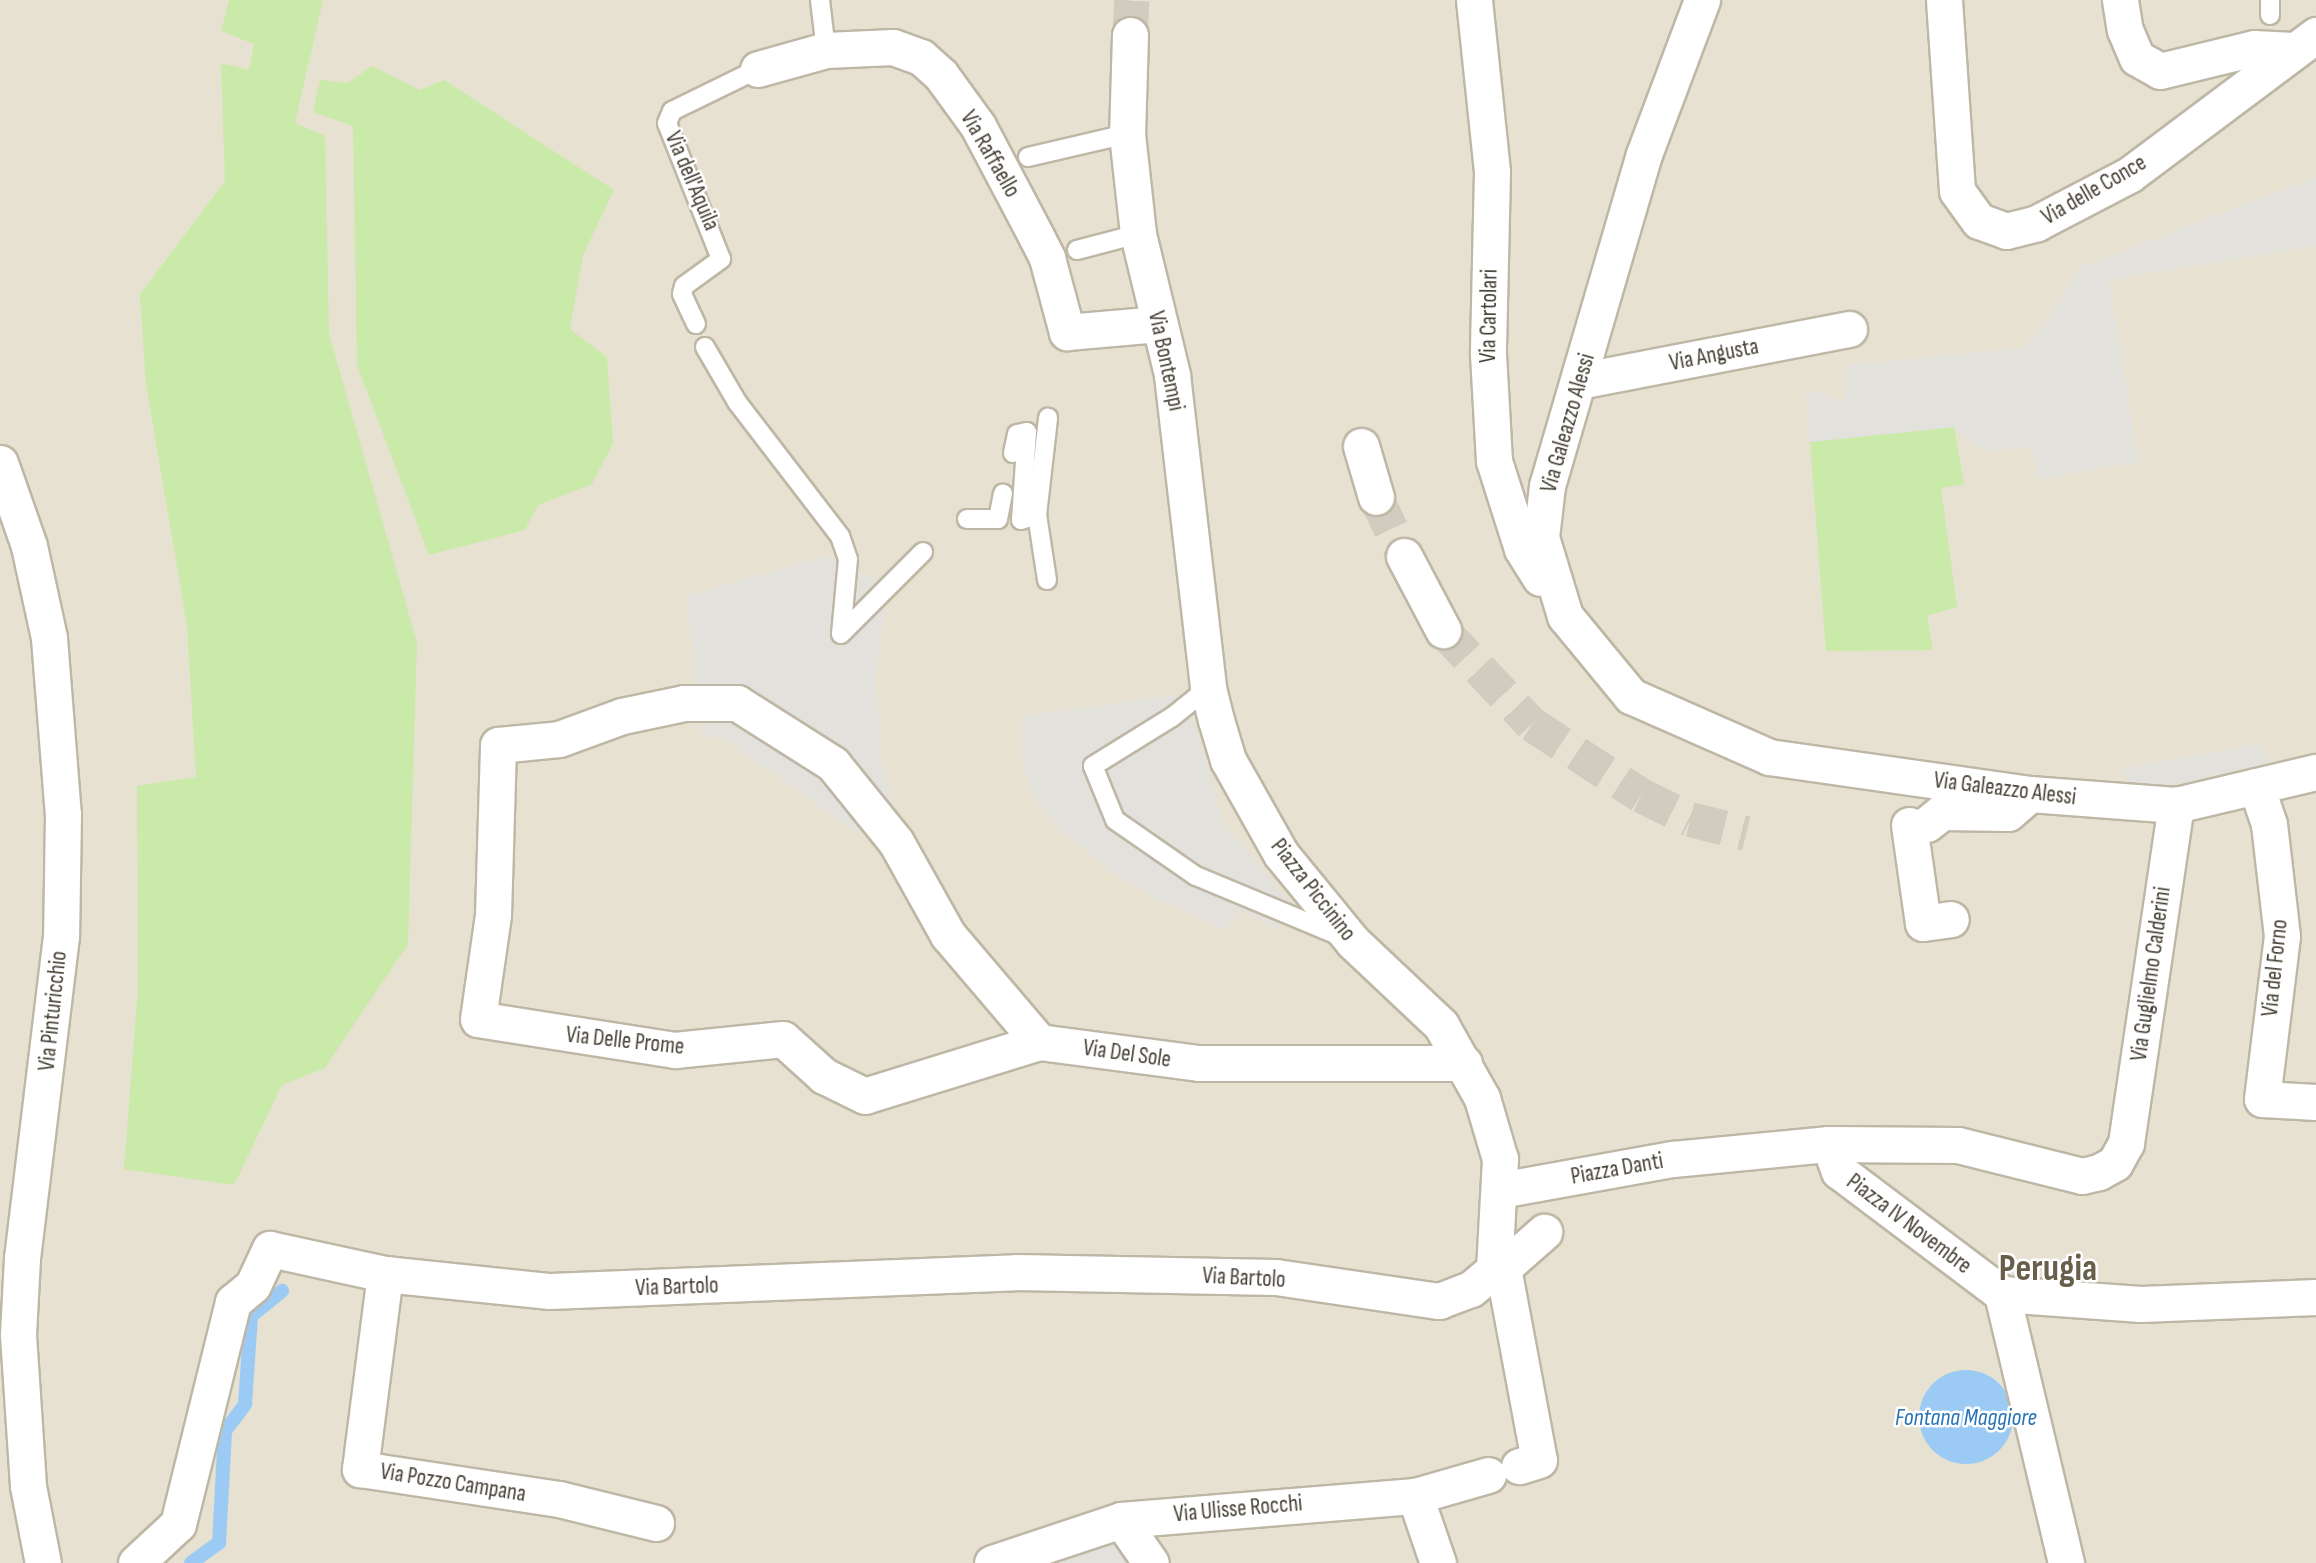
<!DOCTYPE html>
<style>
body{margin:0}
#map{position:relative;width:2316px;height:1563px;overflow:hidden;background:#f3efe3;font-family:"Sofia Sans Condensed",sans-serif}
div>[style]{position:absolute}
.residential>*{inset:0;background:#e7e1d1;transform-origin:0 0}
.green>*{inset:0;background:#caeaa9}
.parking>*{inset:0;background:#e3e1dc}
.water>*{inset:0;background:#9bcbf4}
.round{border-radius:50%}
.stream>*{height:14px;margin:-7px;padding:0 7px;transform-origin:7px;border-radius:7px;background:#9bcbf4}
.street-tunnel>*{height:35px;margin-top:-17.5px;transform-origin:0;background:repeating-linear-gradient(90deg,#d0ccc0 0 35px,transparent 0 53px)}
.roads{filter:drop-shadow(2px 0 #bfb7a6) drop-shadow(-2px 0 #bfb7a6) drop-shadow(0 2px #bfb7a6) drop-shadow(0 -2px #bfb7a6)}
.lane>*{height:18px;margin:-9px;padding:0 9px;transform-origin:9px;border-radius:9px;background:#fff}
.street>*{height:35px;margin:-17.5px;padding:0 17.5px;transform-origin:17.5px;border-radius:17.5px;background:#fff}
span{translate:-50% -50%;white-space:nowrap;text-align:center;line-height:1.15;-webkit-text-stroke:5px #fff;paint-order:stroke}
.street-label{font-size:23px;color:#453f33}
.water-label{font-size:24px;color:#2773b6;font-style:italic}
.town-label{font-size:37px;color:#685e4a;font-weight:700}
</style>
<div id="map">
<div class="residential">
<div style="left:0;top:0;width:2316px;height:1563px"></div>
</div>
<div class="green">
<div style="clip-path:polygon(229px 0,323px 0,295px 123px,325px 136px,329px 334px,417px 643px,408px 944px,325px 1068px,282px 1085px,234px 1185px,124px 1169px,138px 988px,137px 786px,196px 777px,187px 625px,146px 384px,140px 294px,225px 181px,221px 63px,249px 70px,254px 44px,221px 31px)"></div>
<div style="clip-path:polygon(372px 66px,420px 90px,444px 80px,614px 190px,583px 255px,570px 329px,607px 357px,613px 443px,592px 484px,538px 505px,525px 530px,429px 555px,357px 365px,353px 126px,313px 112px,320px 80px,348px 83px)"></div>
<div style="clip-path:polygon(1954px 427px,1964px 484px,1941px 488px,1957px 607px,1927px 616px,1933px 650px,1826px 651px,1810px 442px)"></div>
</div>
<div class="parking">
<div style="clip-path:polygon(2316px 177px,2316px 246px,2109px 280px,2138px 462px,2038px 479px,2032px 448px,1981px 451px,1954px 427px,1810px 442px,1805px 389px,1843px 401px,1848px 365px,2023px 348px,2050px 317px,2079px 268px)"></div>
<div style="clip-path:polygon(830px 555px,889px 587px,875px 677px,882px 762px,897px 816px,871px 842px,726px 740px,702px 735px,687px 596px)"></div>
<div style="clip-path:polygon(1186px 694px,1223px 822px,1287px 900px,1278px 932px,1242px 909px,1224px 930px,1153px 897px,1110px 871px,1059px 828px,1033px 798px,1021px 756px,1022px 716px)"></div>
<div style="clip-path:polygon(2260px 743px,2270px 762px,2171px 786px,2130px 783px,2120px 769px)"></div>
<div style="clip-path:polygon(1122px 1533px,1142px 1563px,1037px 1563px)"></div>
</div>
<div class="water">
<div class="round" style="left:1919px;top:1370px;width:94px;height:94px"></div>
</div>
<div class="stream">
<div style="left:191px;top:1563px;width:34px;rotate:-36deg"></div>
<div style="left:219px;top:1543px;width:112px;rotate:-86.9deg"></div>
<div style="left:225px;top:1431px;width:34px;rotate:-53deg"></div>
<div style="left:245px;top:1404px;width:88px;rotate:-86.1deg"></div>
<div style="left:251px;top:1316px;width:40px;rotate:-39deg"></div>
</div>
<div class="street-tunnel">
<div style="left:1130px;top:35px;width:35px;rotate:-87deg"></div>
<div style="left:1376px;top:497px;width:65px;rotate:64.6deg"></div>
<div style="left:1443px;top:630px;width:129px;rotate:46.6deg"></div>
<div style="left:1532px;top:724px;width:130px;rotate:33.1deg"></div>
<div style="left:1641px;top:795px;width:55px;rotate:26.1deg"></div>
<div style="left:1690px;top:819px;width:58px;rotate:14deg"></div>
</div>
<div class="roads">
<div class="lane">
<div style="left:820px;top:0;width:50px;rotate:83.2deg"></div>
<div style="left:2270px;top:15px;width:15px;rotate:-90deg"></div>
<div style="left:1028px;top:157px;width:102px;rotate:-13.1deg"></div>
<div style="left:1077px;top:250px;width:63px;rotate:-14.7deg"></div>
<div style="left:696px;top:324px;width:33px;rotate:-115deg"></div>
<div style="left:682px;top:294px;width:8px;rotate:-76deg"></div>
<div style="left:684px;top:286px;width:46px;rotate:-36.1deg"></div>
<div style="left:721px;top:259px;width:146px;rotate:-111.7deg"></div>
<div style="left:667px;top:123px;width:13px;rotate:-67deg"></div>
<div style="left:672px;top:111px;width:96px;rotate:-26deg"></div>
<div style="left:705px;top:347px;width:64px;rotate:59.8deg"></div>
<div style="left:737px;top:402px;width:169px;rotate:52.5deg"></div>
<div style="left:840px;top:536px;width:24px;rotate:71deg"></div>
<div style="left:848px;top:559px;width:75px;rotate:95.3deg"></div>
<div style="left:1013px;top:453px;width:19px;rotate:-78deg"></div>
<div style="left:1017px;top:434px;width:10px;rotate:-11deg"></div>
<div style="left:1027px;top:432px;width:88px;rotate:93.9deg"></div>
<div style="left:1021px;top:520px;width:17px;rotate:-17deg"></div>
<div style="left:967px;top:519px;width:31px"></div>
<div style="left:998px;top:519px;width:26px;rotate:-79deg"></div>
<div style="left:1047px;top:580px;width:66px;rotate:-98.7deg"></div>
<div style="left:1037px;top:515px;width:98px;rotate:-83.5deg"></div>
<div style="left:841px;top:634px;width:116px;rotate:-45deg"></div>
<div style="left:1208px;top:688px;width:46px;rotate:141.1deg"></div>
<div style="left:1172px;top:717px;width:93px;rotate:148.2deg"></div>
<div style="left:1093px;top:766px;width:58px;rotate:67.8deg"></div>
<div style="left:1115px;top:820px;width:98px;rotate:34.7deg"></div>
<div style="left:1196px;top:876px;width:156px;rotate:22.6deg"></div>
</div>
<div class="street">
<div style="left:1474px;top:0;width:173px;rotate:84deg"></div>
<div style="left:1492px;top:172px;width:182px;rotate:91.3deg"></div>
<div style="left:1488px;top:354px;width:107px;rotate:86.8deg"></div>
<div style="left:1494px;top:461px;width:92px;rotate:72.3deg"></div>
<div style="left:1522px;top:549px;width:34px;rotate:58deg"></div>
<div style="left:1702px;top:0;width:165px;rotate:110.6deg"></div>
<div style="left:1644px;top:154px;width:346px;rotate:106.3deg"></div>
<div style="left:1547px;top:486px;width:51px;rotate:96.7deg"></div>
<div style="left:1541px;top:537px;width:83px;rotate:73.1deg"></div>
<div style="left:1565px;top:616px;width:104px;rotate:50.5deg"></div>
<div style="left:1631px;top:696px;width:151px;rotate:23.8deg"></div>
<div style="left:1769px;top:757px;width:264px;rotate:8.1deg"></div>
<div style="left:2030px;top:794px;width:146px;rotate:4.3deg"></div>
<div style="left:2176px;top:805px;width:144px;rotate:-13.3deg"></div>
<div style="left:1944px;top:0;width:191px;rotate:86.1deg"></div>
<div style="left:1957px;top:191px;width:37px;rotate:54deg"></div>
<div style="left:1979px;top:221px;width:29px;rotate:20deg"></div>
<div style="left:2006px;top:231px;width:32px;rotate:-14deg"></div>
<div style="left:2037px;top:223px;width:104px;rotate:-27.6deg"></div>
<div style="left:2129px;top:175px;width:234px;rotate:-36.8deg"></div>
<div style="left:2120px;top:0;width:30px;rotate:81deg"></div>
<div style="left:2125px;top:30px;width:30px;rotate:67deg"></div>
<div style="left:2137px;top:58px;width:26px;rotate:29deg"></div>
<div style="left:2160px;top:71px;width:97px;rotate:-13.7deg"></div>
<div style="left:2254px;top:48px;width:39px;rotate:3deg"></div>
<div style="left:1130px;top:35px;width:99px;rotate:91.7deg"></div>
<div style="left:1127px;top:134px;width:101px;rotate:83.7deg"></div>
<div style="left:1138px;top:234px;width:145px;rotate:76.4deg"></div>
<div style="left:1172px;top:375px;width:315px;rotate:83.4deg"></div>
<div style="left:1208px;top:688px;width:33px;rotate:76deg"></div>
<div style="left:1216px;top:720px;width:42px;rotate:73.3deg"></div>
<div style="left:1228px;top:760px;width:108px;rotate:60.6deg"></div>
<div style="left:1281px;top:854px;width:114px;rotate:50.7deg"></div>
<div style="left:1353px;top:942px;width:121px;rotate:43.3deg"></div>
<div style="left:1441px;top:1025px;width:84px;rotate:60.7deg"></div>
<div style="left:1482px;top:1098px;width:64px;rotate:73.6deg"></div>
<div style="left:1500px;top:1159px;width:111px;rotate:93.1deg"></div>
<div style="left:758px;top:69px;width:71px;rotate:-15.6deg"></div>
<div style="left:826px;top:50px;width:67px;rotate:-2.6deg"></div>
<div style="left:893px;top:47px;width:30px;rotate:20deg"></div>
<div style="left:921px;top:57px;width:27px;rotate:42deg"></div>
<div style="left:941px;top:75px;width:63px;rotate:54deg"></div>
<div style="left:978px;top:126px;width:124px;rotate:62.2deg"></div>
<div style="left:1036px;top:236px;width:25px;rotate:63deg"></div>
<div style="left:1047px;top:258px;width:77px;rotate:74.9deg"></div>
<div style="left:1067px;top:332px;width:92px;rotate:-5deg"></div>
<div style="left:1579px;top:381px;width:275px;rotate:-10.9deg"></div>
<div style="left:1361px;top:446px;width:53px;rotate:73.6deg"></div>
<div style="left:0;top:463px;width:88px;rotate:70.7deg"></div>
<div style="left:29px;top:546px;width:94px;rotate:77.7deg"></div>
<div style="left:49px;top:638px;width:177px;rotate:85.5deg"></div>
<div style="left:63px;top:814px;width:122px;rotate:90.9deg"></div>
<div style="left:61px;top:936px;width:324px;rotate:96.9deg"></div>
<div style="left:22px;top:1258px;width:77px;rotate:93deg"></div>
<div style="left:18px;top:1335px;width:151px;rotate:86.2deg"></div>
<div style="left:28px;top:1486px;width:78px;rotate:79deg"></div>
<div style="left:1404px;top:556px;width:84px;rotate:62.2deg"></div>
<div style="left:2256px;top:786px;width:40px;rotate:71.1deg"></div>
<div style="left:2269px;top:824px;width:113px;rotate:83.4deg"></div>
<div style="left:2282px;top:936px;width:164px;rotate:97deg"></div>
<div style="left:2262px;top:1099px;width:54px;rotate:3.2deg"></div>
<div style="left:1927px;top:824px;width:19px;rotate:-39deg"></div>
<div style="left:1942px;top:812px;width:66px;rotate:0.9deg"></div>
<div style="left:2008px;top:813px;width:29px;rotate:-41deg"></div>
<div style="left:1909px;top:825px;width:99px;rotate:81.9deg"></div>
<div style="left:1923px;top:923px;width:28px;rotate:-8deg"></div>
<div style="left:1039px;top:1042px;width:182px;rotate:162.8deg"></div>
<div style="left:865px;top:1096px;width:46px;rotate:-154deg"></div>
<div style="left:824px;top:1076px;width:55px;rotate:-137.9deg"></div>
<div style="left:783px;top:1039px;width:109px;rotate:174.2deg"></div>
<div style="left:675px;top:1050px;width:199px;rotate:-171.1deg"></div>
<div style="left:478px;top:1019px;width:105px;rotate:-81.8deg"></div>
<div style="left:493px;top:915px;width:170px;rotate:-88.3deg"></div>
<div style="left:498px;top:745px;width:61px;rotate:-5.6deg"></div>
<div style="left:559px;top:739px;width:67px;rotate:-20.1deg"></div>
<div style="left:622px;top:716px;width:63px;rotate:-11.8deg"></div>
<div style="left:684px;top:703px;width:53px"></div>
<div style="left:737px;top:703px;width:114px;rotate:32.4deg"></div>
<div style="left:833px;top:764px;width:100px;rotate:51.1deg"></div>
<div style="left:896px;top:842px;width:107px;rotate:60.8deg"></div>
<div style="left:948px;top:935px;width:140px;rotate:49.6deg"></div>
<div style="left:1039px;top:1042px;width:161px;rotate:7.5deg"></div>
<div style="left:1199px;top:1063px;width:265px"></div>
<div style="left:1829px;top:1144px;width:29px;rotate:70deg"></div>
<div style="left:1839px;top:1171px;width:204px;rotate:37deg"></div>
<div style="left:2002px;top:1294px;width:139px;rotate:4.1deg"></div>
<div style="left:2141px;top:1304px;width:175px;rotate:-2.3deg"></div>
<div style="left:1500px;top:1190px;width:176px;rotate:-10.2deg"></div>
<div style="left:1673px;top:1159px;width:157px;rotate:-5.5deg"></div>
<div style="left:1829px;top:1144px;width:129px;rotate:0.4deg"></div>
<div style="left:1958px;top:1145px;width:128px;rotate:14deg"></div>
<div style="left:2082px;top:1176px;width:17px;rotate:-13deg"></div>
<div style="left:2099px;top:1172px;width:18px;rotate:-29deg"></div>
<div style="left:2115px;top:1163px;width:23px;rotate:-61deg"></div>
<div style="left:2126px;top:1143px;width:342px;rotate:-81.6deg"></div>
<div style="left:1503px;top:1268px;width:55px;rotate:-41.3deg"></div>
<div style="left:385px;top:1274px;width:197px;rotate:97.3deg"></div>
<div style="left:360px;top:1469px;width:201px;rotate:8.6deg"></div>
<div style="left:559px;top:1499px;width:100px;rotate:13.9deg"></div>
<div style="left:2002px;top:1294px;width:277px;rotate:76.6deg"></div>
<div style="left:1415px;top:1496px;width:71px;rotate:71.1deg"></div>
<div style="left:1121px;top:1520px;width:52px;rotate:55.1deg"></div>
<div style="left:136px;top:1563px;width:57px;rotate:-42.9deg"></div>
<div style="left:178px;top:1524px;width:229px;rotate:-76.1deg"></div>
<div style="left:233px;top:1302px;width:26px;rotate:-40deg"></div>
<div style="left:253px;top:1285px;width:40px;rotate:-65deg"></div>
<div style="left:270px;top:1249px;width:118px;rotate:12.3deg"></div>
<div style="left:385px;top:1274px;width:166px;rotate:5.9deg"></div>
<div style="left:550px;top:1291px;width:466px;rotate:-2.3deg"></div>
<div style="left:1016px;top:1272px;width:260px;rotate:1.1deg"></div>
<div style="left:1276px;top:1277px;width:165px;rotate:8.4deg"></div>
<div style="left:1439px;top:1301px;width:34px;rotate:-21deg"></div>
<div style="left:1471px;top:1289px;width:30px;rotate:-40deg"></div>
<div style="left:1494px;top:1270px;width:9px;rotate:-13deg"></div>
<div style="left:1503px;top:1268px;width:195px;rotate:79.4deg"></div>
<div style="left:1539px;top:1460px;width:21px;rotate:163deg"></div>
<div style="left:992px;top:1563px;width:136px;rotate:-18.4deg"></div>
<div style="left:1121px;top:1520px;width:295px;rotate:-4.7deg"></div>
<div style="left:1415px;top:1496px;width:76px;rotate:-16deg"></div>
</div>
</div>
<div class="street-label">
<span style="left:990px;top:154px;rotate:60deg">Via Raffaello</span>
<span style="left:692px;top:181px;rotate:67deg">Via dell'Aquila</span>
<span style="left:2094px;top:190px;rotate:-30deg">Via delle Conce</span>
<span style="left:1489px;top:316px;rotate:-89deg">Via Cartolari</span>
<span style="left:1714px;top:355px;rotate:-11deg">Via Angusta</span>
<span style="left:1166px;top:361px;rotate:78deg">Via Bontempi</span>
<span style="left:1568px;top:423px;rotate:-74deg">Via Galeazzo Alessi</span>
<span style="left:2005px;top:789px;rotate:7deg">Via Galeazzo Alessi</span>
<span style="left:1313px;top:890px;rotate:52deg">Piazza Piccinino</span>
<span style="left:2275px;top:968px;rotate:-84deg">Via del Forno</span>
<span style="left:2151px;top:974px;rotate:-82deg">Via Guglielmo Calderini</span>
<span style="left:53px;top:1011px;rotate:-84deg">Via Pinturicchio</span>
<span style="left:625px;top:1041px;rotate:6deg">Via Delle Prome</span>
<span style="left:1127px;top:1054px;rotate:8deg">Via Del Sole</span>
<span style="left:1617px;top:1169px;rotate:-10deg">Piazza Danti</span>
<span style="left:1909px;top:1224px;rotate:37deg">Piazza IV Novembre</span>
<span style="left:1244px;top:1278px;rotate:3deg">Via Bartolo</span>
<span style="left:677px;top:1287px;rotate:-2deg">Via Bartolo</span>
<span style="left:453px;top:1483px;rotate:9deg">Via Pozzo Campana</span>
<span style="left:1238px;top:1509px;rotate:-5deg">Via Ulisse Rocchi</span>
</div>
<div class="water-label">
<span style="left:1966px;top:1418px">Fontana Maggiore</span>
</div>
<div class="town-label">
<span style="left:2048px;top:1269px">Perugia</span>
</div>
</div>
